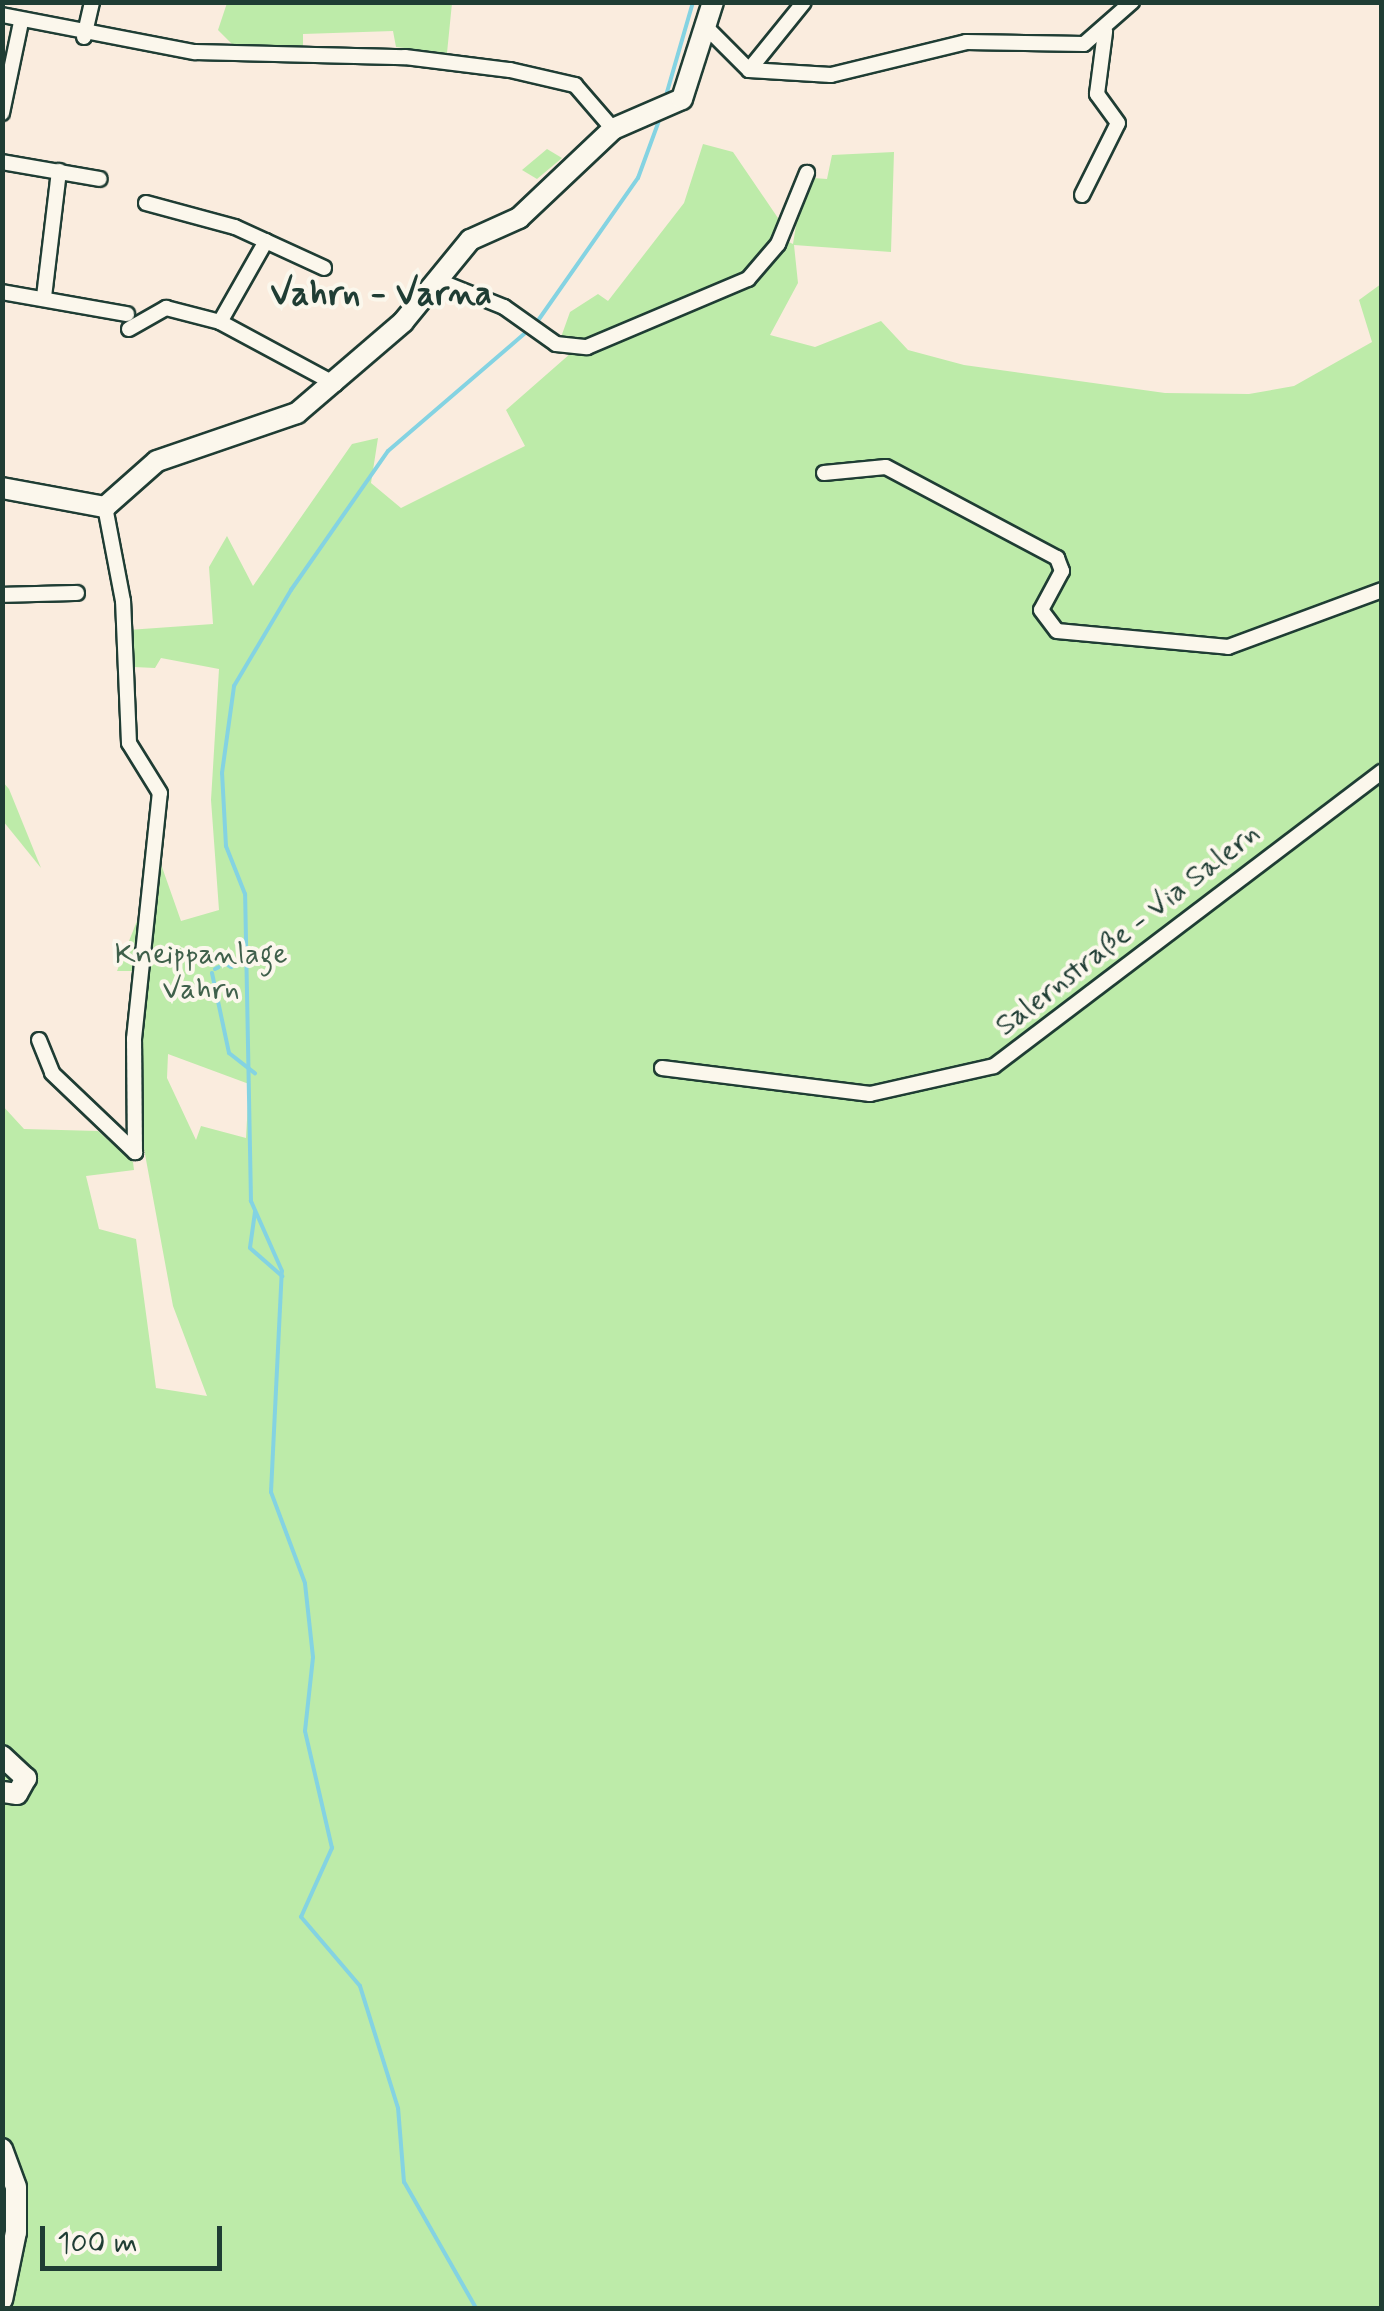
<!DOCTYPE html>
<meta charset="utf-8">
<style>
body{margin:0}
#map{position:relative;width:1384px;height:2311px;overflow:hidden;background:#faecde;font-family:Mynerve,sans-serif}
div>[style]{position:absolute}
.green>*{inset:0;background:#bdeba9}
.stream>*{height:4px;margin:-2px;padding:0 2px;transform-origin:2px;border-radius:2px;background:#84d3e2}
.roads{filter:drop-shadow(2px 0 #1f3d34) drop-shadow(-2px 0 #1f3d34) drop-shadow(0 2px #1f3d34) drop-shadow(0 -2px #1f3d34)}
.street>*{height:14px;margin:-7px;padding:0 7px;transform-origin:7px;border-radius:7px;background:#fbf7ec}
.secondary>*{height:20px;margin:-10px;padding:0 10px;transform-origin:10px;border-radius:10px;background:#fbf7ec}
span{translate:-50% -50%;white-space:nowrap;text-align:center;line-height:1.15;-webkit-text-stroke:8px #fbf7ec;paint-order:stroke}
.street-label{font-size:30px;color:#1f3d34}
.park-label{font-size:30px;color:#3f604b}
.quarter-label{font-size:35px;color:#1f3d34;font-weight:700}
.frame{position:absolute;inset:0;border:5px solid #1f3d34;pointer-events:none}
.scale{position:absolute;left:40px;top:2226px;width:182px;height:45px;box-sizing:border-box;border:5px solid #1f3d34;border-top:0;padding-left:12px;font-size:30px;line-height:35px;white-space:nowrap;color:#1f3d34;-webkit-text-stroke:8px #fbf7ec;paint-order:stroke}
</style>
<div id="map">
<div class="green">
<div style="clip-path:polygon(227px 3px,452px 3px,447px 53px,396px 47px,393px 31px,303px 34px,303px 48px,232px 44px,218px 30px)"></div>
<div style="clip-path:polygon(evenodd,703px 144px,733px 152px,780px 221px,776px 236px,793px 244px,799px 206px,813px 178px,827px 179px,832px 155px,894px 152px,891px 252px,794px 245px,798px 283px,770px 335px,815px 347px,881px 321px,908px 350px,964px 365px,1165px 393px,1249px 394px,1294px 386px,1372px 342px,1359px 300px,1381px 284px,1381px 2308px,3px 2308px,2px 1105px,24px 1129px,98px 1131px,133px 1162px,134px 1170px,86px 1176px,99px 1229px,136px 1239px,156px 1388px,207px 1396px,173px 1306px,128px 1062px,132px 971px,117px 971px,139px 916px,150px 833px,181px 921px,219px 910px,211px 800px,219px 669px,161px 658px,155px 668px,134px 667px,128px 630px,213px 624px,209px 567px,227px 536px,253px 586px,352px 444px,378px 438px,371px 483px,401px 508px,525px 446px,506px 410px,579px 346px,560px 340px,570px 312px,598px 294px,608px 301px,684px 203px,703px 144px,168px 1054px,249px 1084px,246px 1138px,201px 1126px,196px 1140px,167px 1078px,168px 1054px)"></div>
<div style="clip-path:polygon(547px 149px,562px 158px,537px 179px,522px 170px)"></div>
<div style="clip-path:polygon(2px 781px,9px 789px,41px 868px,3px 821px)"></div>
</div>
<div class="stream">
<div style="left:665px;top:99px;width:101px;rotate:-73.9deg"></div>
<div style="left:537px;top:322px;width:176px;rotate:-55deg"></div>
<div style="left:638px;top:178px;width:64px;rotate:-69.9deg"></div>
<div style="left:215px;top:957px;width:19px;rotate:32deg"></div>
<div style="left:231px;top:967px;width:17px;rotate:-31deg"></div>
<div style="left:215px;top:969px;width:4px;rotate:-27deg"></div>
<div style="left:212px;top:973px;width:82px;rotate:78deg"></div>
<div style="left:229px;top:1053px;width:33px;rotate:38deg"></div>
<div style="left:255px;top:1212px;width:36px;rotate:98deg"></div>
<div style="left:250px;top:1248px;width:43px;rotate:41.2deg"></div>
<div style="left:476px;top:2308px;width:145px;rotate:-119.7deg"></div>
<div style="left:404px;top:2182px;width:74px;rotate:-94.6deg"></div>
<div style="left:398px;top:2108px;width:128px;rotate:-107.3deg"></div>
<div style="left:360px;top:1986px;width:91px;rotate:-130.5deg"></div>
<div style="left:301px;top:1917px;width:76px;rotate:-65.8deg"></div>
<div style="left:332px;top:1848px;width:120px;rotate:-103deg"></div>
<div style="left:305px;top:1731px;width:74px;rotate:-83.8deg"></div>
<div style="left:313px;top:1657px;width:74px;rotate:-96.2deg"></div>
<div style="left:305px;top:1583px;width:97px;rotate:-110.5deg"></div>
<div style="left:271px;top:1492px;width:221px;rotate:-87.2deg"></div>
<div style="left:282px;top:1271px;width:77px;rotate:-113.9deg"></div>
<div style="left:251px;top:1201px;width:307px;rotate:-91.1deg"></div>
<div style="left:245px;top:894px;width:52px;rotate:-111.6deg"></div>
<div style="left:226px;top:846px;width:73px;rotate:-93.1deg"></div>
<div style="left:222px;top:773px;width:88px;rotate:-82.1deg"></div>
<div style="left:234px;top:686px;width:112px;rotate:-59.3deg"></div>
<div style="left:291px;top:590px;width:169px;rotate:-55.1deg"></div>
<div style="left:388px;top:451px;width:187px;rotate:-40.7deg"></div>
</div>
<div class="roads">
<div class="street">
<div style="left:2px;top:15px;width:197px;rotate:10.9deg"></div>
<div style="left:195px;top:52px;width:210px;rotate:1.4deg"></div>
<div style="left:405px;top:57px;width:106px;rotate:7.1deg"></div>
<div style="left:510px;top:70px;width:67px;rotate:13deg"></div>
<div style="left:575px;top:85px;width:58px;rotate:49.2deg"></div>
<div style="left:705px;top:26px;width:62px;rotate:45deg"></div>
<div style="left:84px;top:37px;width:36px;rotate:-77deg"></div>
<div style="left:749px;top:70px;width:82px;rotate:3.5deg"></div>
<div style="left:831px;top:75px;width:139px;rotate:-13.7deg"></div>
<div style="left:966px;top:42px;width:118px;rotate:1deg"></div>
<div style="left:1084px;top:44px;width:64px;rotate:-41.2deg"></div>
<div style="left:749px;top:70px;width:87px;rotate:-51deg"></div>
<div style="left:2px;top:113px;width:93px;rotate:-78.2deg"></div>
<div style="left:2px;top:162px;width:99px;rotate:9.8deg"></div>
<div style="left:1082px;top:195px;width:80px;rotate:-63.4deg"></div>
<div style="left:1118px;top:123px;width:36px;rotate:-126deg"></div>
<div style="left:1097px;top:94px;width:63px;rotate:-82.6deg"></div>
<div style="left:146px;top:203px;width:92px;rotate:15.1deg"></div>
<div style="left:235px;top:227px;width:98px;rotate:24.7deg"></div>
<div style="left:439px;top:281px;width:70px;rotate:21.8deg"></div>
<div style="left:504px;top:307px;width:64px;rotate:35.4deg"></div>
<div style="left:556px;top:344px;width:31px;rotate:6deg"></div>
<div style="left:587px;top:347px;width:175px;rotate:-22.9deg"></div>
<div style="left:748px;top:279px;width:46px;rotate:-49.4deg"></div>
<div style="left:778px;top:244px;width:77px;rotate:-67.8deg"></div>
<div style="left:2px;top:292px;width:127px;rotate:10deg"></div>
<div style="left:44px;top:297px;width:127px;rotate:-83.2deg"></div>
<div style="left:220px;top:322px;width:131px;rotate:28.3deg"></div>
<div style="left:129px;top:329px;width:43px;rotate:-29.6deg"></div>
<div style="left:166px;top:308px;width:56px;rotate:14.5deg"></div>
<div style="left:220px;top:322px;width:93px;rotate:-60.4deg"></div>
<div style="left:824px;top:473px;width:62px;rotate:-5.5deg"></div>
<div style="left:886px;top:467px;width:194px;rotate:28deg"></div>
<div style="left:1057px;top:558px;width:14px;rotate:69deg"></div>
<div style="left:1062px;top:571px;width:44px;rotate:118.3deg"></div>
<div style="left:1041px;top:610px;width:26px;rotate:53deg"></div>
<div style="left:1057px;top:631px;width:172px;rotate:5.3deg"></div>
<div style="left:1228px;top:647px;width:164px;rotate:-20.3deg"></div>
<div style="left:2px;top:595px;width:75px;rotate:-1.5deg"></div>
<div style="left:39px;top:1040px;width:35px;rotate:68deg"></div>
<div style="left:52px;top:1073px;width:115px;rotate:43.6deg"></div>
<div style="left:135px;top:1152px;width:113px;rotate:-90.5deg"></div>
<div style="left:134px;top:1039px;width:247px;rotate:-84deg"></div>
<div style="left:160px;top:793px;width:59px;rotate:-121.8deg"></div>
<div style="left:129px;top:743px;width:142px;rotate:-92.4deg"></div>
<div style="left:123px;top:601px;width:96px;rotate:-100.8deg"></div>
<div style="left:662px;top:1068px;width:210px;rotate:7.1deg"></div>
<div style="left:870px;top:1094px;width:127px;rotate:-12.7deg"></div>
<div style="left:994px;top:1066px;width:487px;rotate:-37.2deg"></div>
</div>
<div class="secondary">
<div style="left:2px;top:488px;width:105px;rotate:10.5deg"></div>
<div style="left:105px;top:507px;width:69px;rotate:-41.5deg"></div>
<div style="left:157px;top:461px;width:148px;rotate:-18.9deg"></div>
<div style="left:297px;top:413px;width:140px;rotate:-40.6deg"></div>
<div style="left:403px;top:322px;width:106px;rotate:-50.7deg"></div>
<div style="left:470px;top:240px;width:54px;rotate:-24.2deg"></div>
<div style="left:519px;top:218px;width:129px;rotate:-43.4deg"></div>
<div style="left:613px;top:129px;width:75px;rotate:-23.5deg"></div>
<div style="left:682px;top:99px;width:102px;rotate:-72.3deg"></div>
<div style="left:2px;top:1756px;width:33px;rotate:43deg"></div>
<div style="left:26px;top:1778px;width:18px;rotate:119deg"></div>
<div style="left:17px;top:1794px;width:15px;rotate:-172deg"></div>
<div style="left:2px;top:2149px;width:40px;rotate:69.8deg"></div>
<div style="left:16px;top:2187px;width:45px;rotate:90deg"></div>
<div style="left:16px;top:2232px;width:69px;rotate:101.6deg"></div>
</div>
</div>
<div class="street-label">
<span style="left:1128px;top:930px;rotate:-38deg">Salernstraße - Via Salern</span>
</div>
<div class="park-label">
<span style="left:201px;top:972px">Kneippanlage<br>Vahrn</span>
</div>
<div class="quarter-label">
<span style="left:381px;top:294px">Vahrn - Varna</span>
</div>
<div class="frame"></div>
<div class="scale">100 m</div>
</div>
